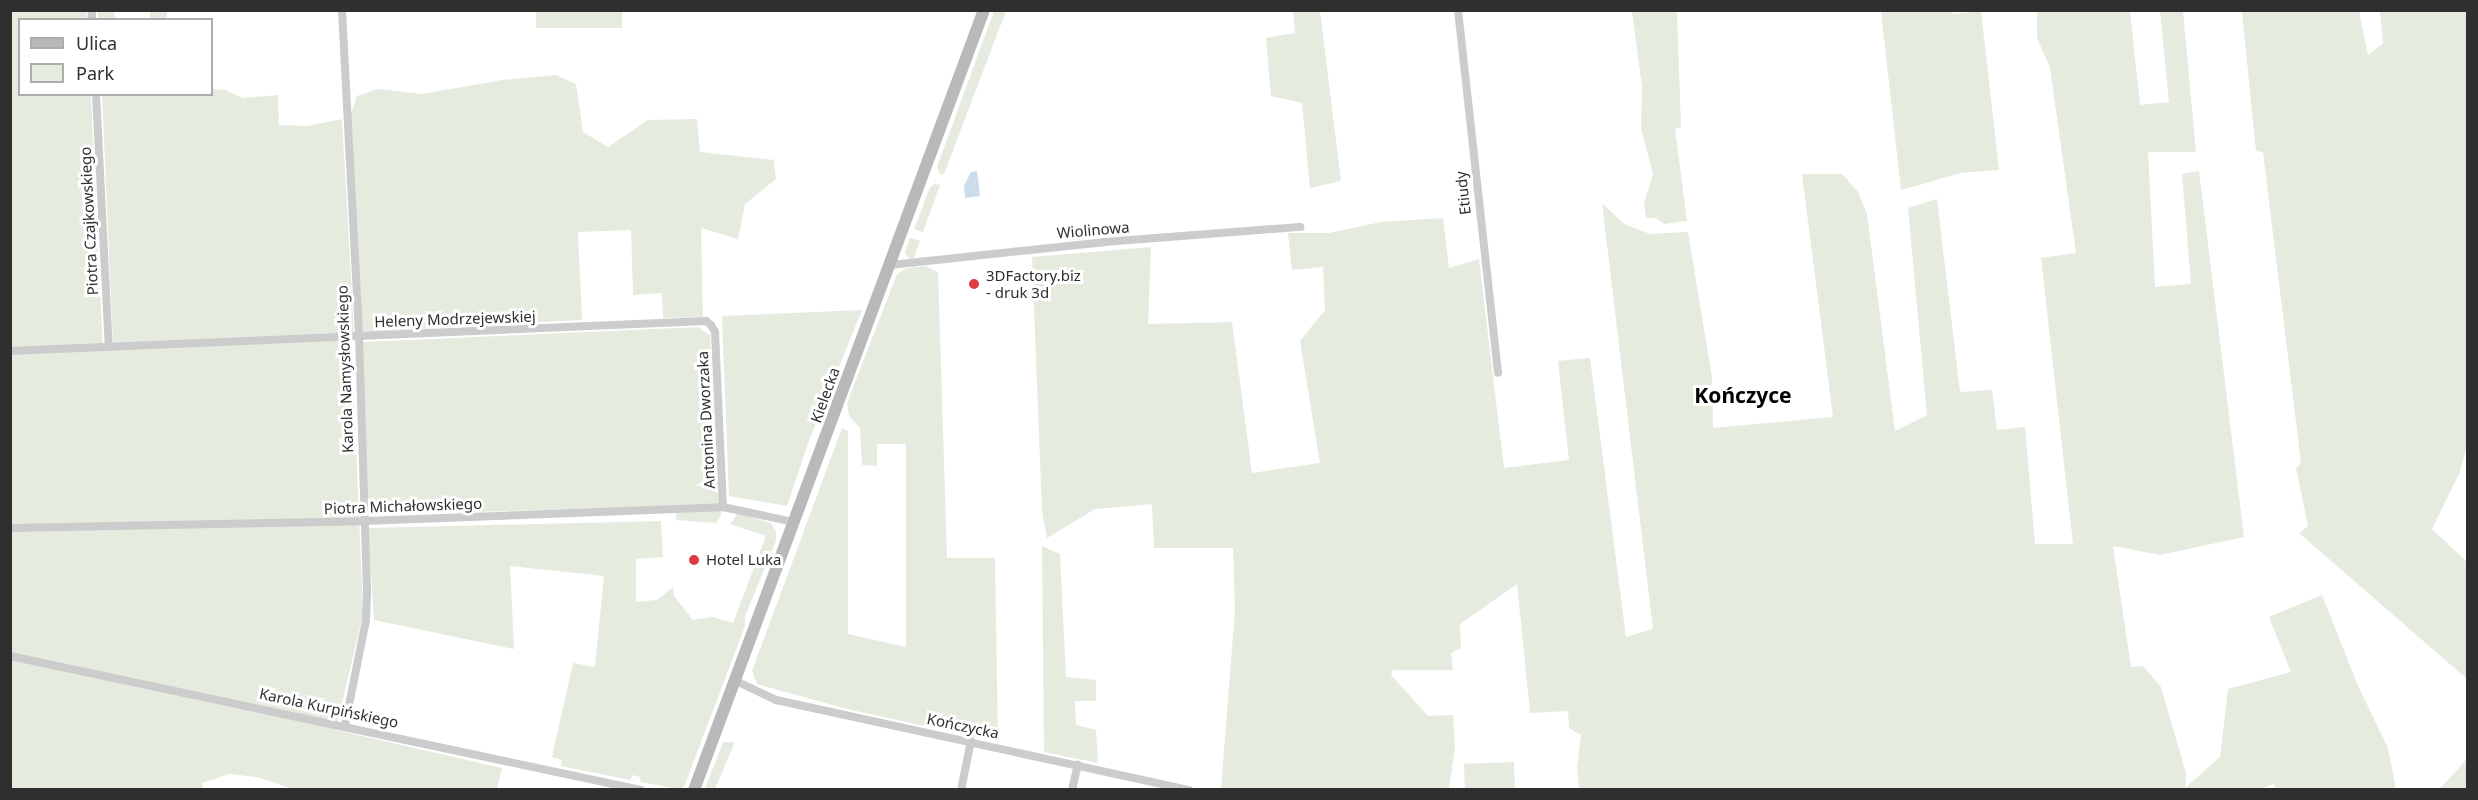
<!DOCTYPE html>
<meta charset="utf-8">
<style>
body{margin:0}
#map{position:relative;width:2478px;height:800px;overflow:hidden;background:#fff;font-family:"Noto Sans",sans-serif}
div>[style]{position:absolute}
.green>*{inset:0;background:#e5ebde;transform-origin:0 0}
.water>*{inset:0;background:#ccdcea}
.minor>*{height:8px;margin:-4px;padding:0 4px;transform-origin:4px;border-radius:4px;background:#ccc}
.secondary>*{height:12px;margin:-6px;padding:0 6px;transform-origin:6px;border-radius:6px;background:#b9b9b9}
.dots>*{width:16px;height:16px;translate:-50% -50%;box-sizing:border-box;border:3px solid #fff;border-radius:50%}
span{translate:-50% -50%;white-space:nowrap;text-align:center;line-height:1.15;-webkit-text-stroke:6px #fff;paint-order:stroke}
.street-label{font-size:15px;color:#2f2f2f}
.poi-label{font-size:15px;color:#2f2f2f}
.left{translate:0 -50%;text-align:left}
.district-label{font-size:21px;color:#000;font-weight:700}
.frame{position:absolute;inset:0;border:12px solid #2f2f2f;pointer-events:none}
.legend{position:absolute;left:18px;top:18px;width:195px;height:78px;box-sizing:border-box;background:#fff;border:2px solid #acacac;margin:0;padding:8px 10px;list-style:none;font-size:18px;color:#2f2f2f}
.legend li{display:flex;align-items:center;gap:12px;height:30px}
.legend b{width:30px;border:2px solid #acacac}
</style>
<div id="map">
<div class="green">
<div style="clip-path:polygon(10px 11px,87px 11px,88px 19px,20px 20px,20px 94px,91px 95px,103px 350px,349px 340px,352px 346px,363px 613px,336px 730px,502px 768px,497px 789px,293px 789px,257px 777px,229px 774px,202px 783px,203px 789px,11px 789px)"></div>
<div style="clip-path:polygon(98px 11px,113px 11px,116px 19px,98px 19px)"></div>
<div style="left:150px;top:11px;width:17px;height:8px"></div>
<div style="left:536px;top:11px;width:86px;height:17px"></div>
<div style="clip-path:polygon(994px 11px,1006px 11px,944px 174px,941px 175px,937px 167px)"></div>
<div style="clip-path:polygon(1293px 11px,1320px 11px,1341px 181px,1310px 188px,1302px 103px,1271px 96px,1266px 38px,1295px 33px)"></div>
<div style="clip-path:polygon(1632px 11px,1677px 11px,1681px 127px,1675px 129px,1687px 221px,1664px 224px,1656px 218px,1646px 218px,1644px 203px,1653px 174px,1641px 128px,1642px 87px)"></div>
<div style="clip-path:polygon(1951px 11px,1952px 14px,1981px 11px,1999px 170px,1961px 173px,1901px 190px,1881px 11px)"></div>
<div style="clip-path:polygon(2037px 11px,2130px 11px,2140px 105px,2169px 102px,2160px 11px,2183px 11px,2196px 152px,2148px 152px,2155px 287px,2191px 284px,2182px 174px,2199px 171px,2244px 537px,2160px 555px,2113px 546px,2131px 667px,2143px 666px,2161px 687px,2186px 773px,2185px 788px,2220px 757px,2228px 689px,2291px 672px,2269px 617px,2322px 595px,2358px 686px,2388px 748px,2396px 789px,2276px 790px,2274px 784px,2258px 790px,1579px 789px,1577px 767px,1581px 735px,1569px 728px,1568px 711px,1530px 713px,1517px 584px,1460px 624px,1461px 648px,1451px 653px,1453px 670px,1393px 670px,1391px 675px,1428px 716px,1453px 715px,1455px 747px,1449px 789px,1221px 789px,1235px 610px,1233px 548px,1154px 548px,1152px 504px,1095px 509px,1047px 538px,1042px 511px,1032px 257px,1151px 247px,1148px 324px,1232px 322px,1252px 473px,1320px 463px,1300px 341px,1325px 310px,1323px 267px,1292px 270px,1288px 233px,1329px 233px,1381px 222px,1443px 218px,1449px 268px,1479px 259px,1504px 468px,1569px 460px,1558px 361px,1590px 358px,1626px 637px,1653px 629px,1602px 203px,1624px 224px,1650px 234px,1688px 232px,1712px 377px,1713px 428px,1833px 417px,1802px 174px,1842px 174px,1858px 192px,1867px 214px,1895px 431px,1927px 415px,1908px 208px,1937px 199px,1960px 392px,1992px 390px,1997px 430px,2025px 427px,2035px 544px,2073px 544px,2041px 258px,2076px 253px,2050px 68px,2037px 38px)"></div>
<div style="clip-path:polygon(2242px 11px,2359px 11px,2368px 55px,2383px 43px,2380px 11px,2467px 11px,2467px 446px,2459px 474px,2432px 529px,2467px 562px,2467px 679px,2299px 533px,2308px 526px,2296px 468px,2301px 463px,2263px 152px,2256px 151px)"></div>
<div style="clip-path:polygon(556px 75px,576px 84px,583px 132px,608px 147px,648px 120px,697px 119px,700px 152px,774px 160px,776px 179px,745px 204px,738px 239px,701px 228px,703px 317px,663px 318px,662px 293px,633px 295px,631px 230px,578px 232px,582px 320px,362px 332px,350px 117px,357px 96px,378px 89px,422px 94px,502px 80px)"></div>
<div style="clip-path:polygon(212px 89px,225px 90px,243px 98px,278px 95px,279px 125px,307px 126px,342px 119px,354px 332px,113px 343px,102px 95px,212px 94px)"></div>
<div style="clip-path:polygon(934px 184px,940px 185px,923px 232px,914px 229px,930px 187px)"></div>
<div style="clip-path:polygon(910px 238px,920px 241px,914px 258px,909px 259px,905px 252px)"></div>
<div style="clip-path:polygon(926px 266px,938px 272px,947px 558px,995px 558px,998px 742px,847px 709px,757px 684px,752px 671px,842px 428px,848px 431px,848px 634px,906px 647px,906px 444px,877px 444px,877px 466px,862px 465px,860px 428px,849px 416px,847px 403px,897px 274px,907px 268px)"></div>
<div style="clip-path:polygon(862px 310px,808px 443px,787px 506px,729px 496px,722px 316px)"></div>
<div style="clip-path:polygon(698px 327px,710px 335px,719px 505px,368px 515px,363px 342px)"></div>
<div style="clip-path:polygon(720px 511px,722px 513px,716px 523px,676px 520px,676px 513px)"></div>
<div style="clip-path:polygon(738px 513px,771px 523px,776px 532px,776px 541px,745px 616px,745px 626px,684px 787px,678px 789px,641px 782px,640px 777px,633px 775px,630px 780px,561px 766px,562px 760px,552px 757px,573px 663px,595px 667px,604px 576px,510px 566px,514px 649px,374px 620px,368px 528px,661px 521px,663px 557px,636px 559px,636px 602px,657px 600px,673px 587px,674px 596px,693px 620px,712px 617px,733px 623px,766px 536px,730px 524px)"></div>
<div style="clip-path:polygon(1042px 546px,1060px 554px,1066px 677px,1096px 680px,1096px 701px,1075px 701px,1076px 725px,1096px 730px,1098px 763px,1044px 752px)"></div>
<div style="clip-path:polygon(723px 742px,735px 742px,715px 789px,705px 789px)"></div>
<div style="clip-path:polygon(2467px 758px,2467px 789px,2439px 789px,2461px 766px)"></div>
<div style="left:1514px;top:762px;width:27px;height:50px;rotate:88deg"></div>
</div>
<div class="water">
<div style="clip-path:polygon(977px 171px,980px 196px,965px 198px,964px 186px,971px 172px)"></div>
</div>
<div class="minor">
<div style="left:92px;top:10px;width:10px;rotate:90deg"></div>
<div style="left:342px;top:10px;width:326px;rotate:87deg"></div>
<div style="left:359px;top:336px;width:256px;rotate:88.2deg"></div>
<div style="left:367px;top:592px;width:28px;rotate:92deg"></div>
<div style="left:366px;top:620px;width:107px;rotate:101.3deg"></div>
<div style="left:1458px;top:10px;width:365px;rotate:83.7deg"></div>
<div style="left:96px;top:94px;width:253px;rotate:87.1deg"></div>
<div style="left:890px;top:265px;width:215px;rotate:-6.1deg"></div>
<div style="left:1104px;top:242px;width:197px;rotate:-4.4deg"></div>
<div style="left:10px;top:351px;width:697px;rotate:-2.47deg"></div>
<div style="left:706px;top:321px;width:6px;rotate:39deg"></div>
<div style="left:711px;top:325px;width:8px;rotate:60deg"></div>
<div style="left:715px;top:332px;width:175px;rotate:87.4deg"></div>
<div style="left:10px;top:528px;width:354px;rotate:-1.1deg"></div>
<div style="left:364px;top:521px;width:359px;rotate:-2.2deg"></div>
<div style="left:723px;top:507px;width:73px;rotate:11.9deg"></div>
<div style="left:10px;top:656px;width:645px;rotate:11.99deg"></div>
<div style="left:734px;top:680px;width:47px;rotate:25.5deg"></div>
<div style="left:776px;top:700px;width:423px;rotate:12.3deg"></div>
<div style="left:961px;top:790px;width:50px;rotate:-78.5deg"></div>
<div style="left:1072px;top:790px;width:26px;rotate:-77deg"></div>
</div>
<div class="secondary">
<div style="left:694px;top:790px;width:832px;rotate:-69.61deg"></div>
</div>
<div class="dots">
<div style="left:974px;top:284px;background:#db3d40"></div>
<div style="left:694px;top:560px;background:#db3d40"></div>
</div>
<div class="street-label">
<span style="left:1463px;top:193px;rotate:-96deg">Etiudy</span>
<span style="left:89px;top:221px;rotate:-93deg">Piotra Czajkowskiego</span>
<span style="left:1093px;top:230px;rotate:-5deg">Wiolinowa</span>
<span style="left:455px;top:319px;rotate:-2deg">Heleny Modrzejewskiej</span>
<span style="left:345px;top:369px;rotate:-92deg">Karola Namysłowskiego</span>
<span style="left:825px;top:395px;rotate:-70deg">Kielecka</span>
<span style="left:706px;top:420px;rotate:-93deg">Antonina Dworzaka</span>
<span style="left:403px;top:506px;rotate:-2deg">Piotra Michałowskiego</span>
<span style="left:329px;top:708px;rotate:12deg">Karola Kurpińskiego</span>
<span style="left:963px;top:726px;rotate:12deg">Kończycka</span>
</div>
<div class="poi-label">
<span class="left" style="left:986px;top:284px">3DFactory.biz<br>- druk 3d</span>
<span class="left" style="left:706px;top:560px">Hotel Luka</span>
</div>
<div class="district-label">
<span style="left:1743px;top:395px">Kończyce</span>
</div>
<div class="frame"></div>
<ul class="legend">
<li><b style="height:8px;background:#b9b9b9"></b>Ulica</li>
<li><b style="height:16px;background:#e5ebde"></b>Park</li>
</ul>
</div>
